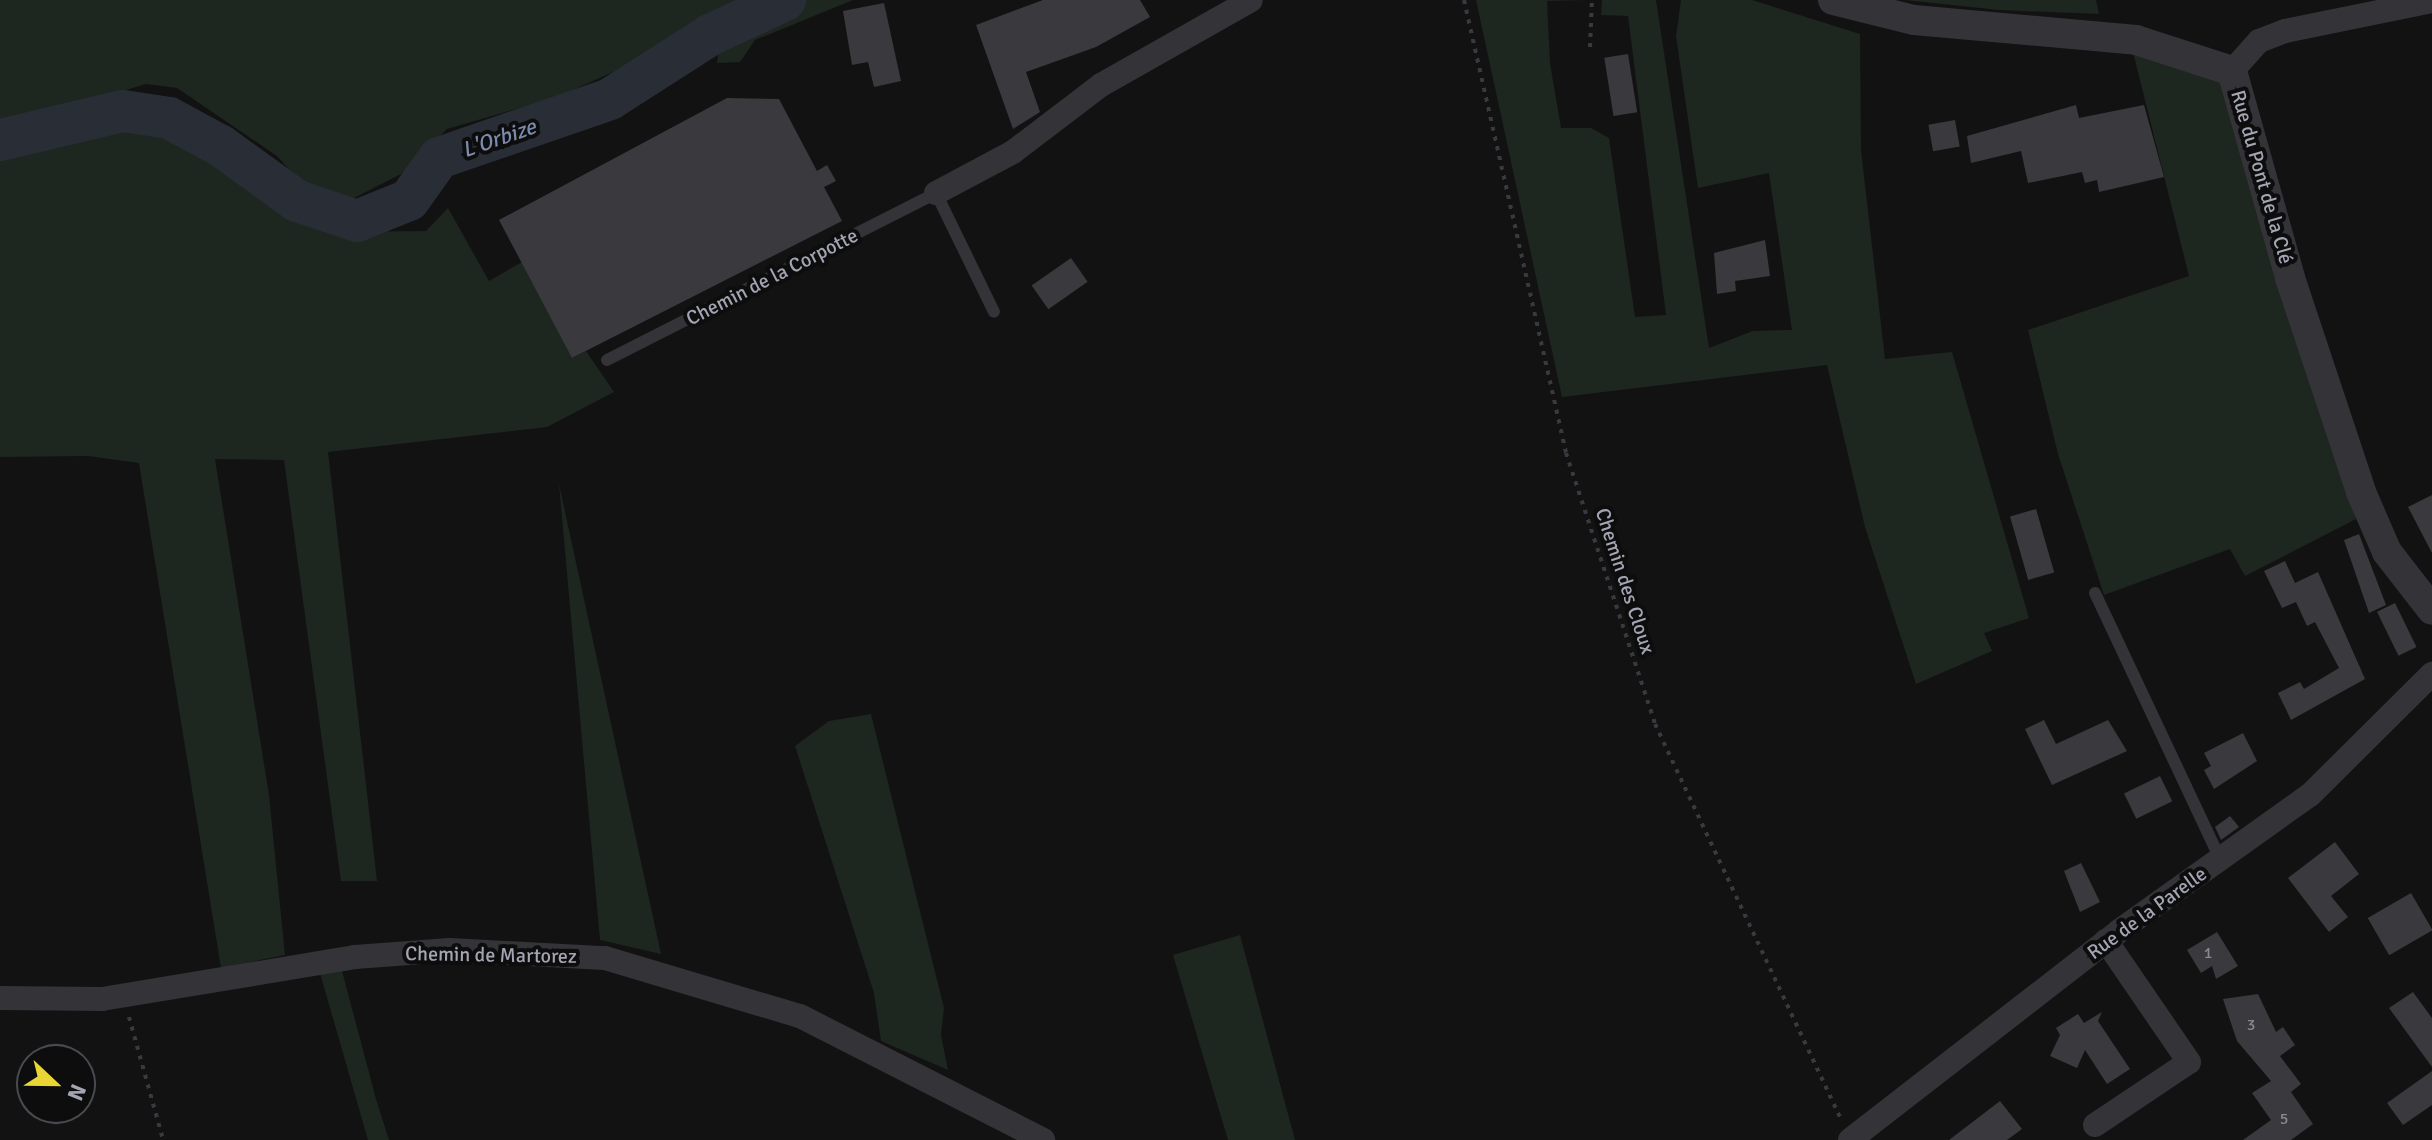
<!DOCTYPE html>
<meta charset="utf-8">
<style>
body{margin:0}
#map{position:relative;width:2432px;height:1140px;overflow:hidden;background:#121213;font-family:Signika,sans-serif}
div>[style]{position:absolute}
.green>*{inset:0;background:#1e2620}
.river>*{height:42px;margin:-21px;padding:0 21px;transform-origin:21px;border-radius:21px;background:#292d36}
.building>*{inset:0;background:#3a393d;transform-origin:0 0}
.path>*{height:4px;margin-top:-2px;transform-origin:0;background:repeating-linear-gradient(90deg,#393a3f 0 4px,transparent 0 10px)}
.service>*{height:12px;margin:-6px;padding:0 6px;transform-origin:6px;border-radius:6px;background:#333338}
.minor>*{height:24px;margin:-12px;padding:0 12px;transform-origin:12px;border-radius:12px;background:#333338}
.tertiary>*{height:30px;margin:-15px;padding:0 15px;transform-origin:15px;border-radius:15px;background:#333338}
span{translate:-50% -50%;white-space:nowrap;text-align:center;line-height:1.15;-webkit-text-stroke:8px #0d0d0e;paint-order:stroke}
.number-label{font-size:16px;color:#8a8a96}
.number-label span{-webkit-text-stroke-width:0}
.street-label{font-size:20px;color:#a4a5b3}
.water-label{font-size:22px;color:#7c8bad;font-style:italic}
.north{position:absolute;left:16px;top:1044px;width:80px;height:80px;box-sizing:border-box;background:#0d0d0e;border:2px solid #494a50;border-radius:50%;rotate:112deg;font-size:22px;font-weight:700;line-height:32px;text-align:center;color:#a4a5b3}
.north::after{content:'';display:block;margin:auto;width:28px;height:36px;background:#e9d534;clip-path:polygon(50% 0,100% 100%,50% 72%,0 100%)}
</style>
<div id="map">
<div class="green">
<div style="clip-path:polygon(0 0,853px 0,755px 40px,740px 62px,717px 63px,724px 10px,707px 17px,633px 63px,557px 97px,447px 129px,401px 174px,352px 199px,305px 187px,277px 156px,177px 88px,146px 84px,0 128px)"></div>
<div style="clip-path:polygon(1476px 0,1586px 0,1547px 1px,1550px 63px,1561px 128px,1591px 128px,1609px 138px,1635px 317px,1666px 315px,1628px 16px,1601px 15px,1602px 0,1656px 0,1709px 348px,1753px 331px,1792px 330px,1769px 173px,1698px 188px,1676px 36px,1681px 0,1752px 0,1860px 34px,1861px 150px,1885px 359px,1952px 352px,2029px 618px,1984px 633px,1992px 651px,1916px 684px,1865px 527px,1827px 365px,1562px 397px)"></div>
<div style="clip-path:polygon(1905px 0,2096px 0,2099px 14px,1999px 10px)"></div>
<div style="clip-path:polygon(2133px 52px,2223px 80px,2356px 519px,2245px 576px,2230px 549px,2104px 595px,2058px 454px,2028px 330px,2189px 276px)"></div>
<div style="clip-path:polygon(144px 128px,172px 138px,289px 214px,335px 232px,426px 231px,448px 208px,489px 281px,522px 262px,573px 358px,586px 351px,614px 392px,547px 427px,328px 452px,377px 881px,341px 881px,284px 460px,215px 459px,269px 795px,285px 955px,221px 968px,139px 463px,88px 456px,0 457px,0 149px,92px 130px)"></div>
<div style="clip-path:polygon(559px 484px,661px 954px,600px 940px)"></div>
<div style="clip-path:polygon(871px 714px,944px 1008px,941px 1035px,948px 1070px,881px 1041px,874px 993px,795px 746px,829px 721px)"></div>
<div style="clip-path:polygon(1240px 935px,1295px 1140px,1228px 1140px,1173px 955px)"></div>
<div style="clip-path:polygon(341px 967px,376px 1099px,389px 1140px,368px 1140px,320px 973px)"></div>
</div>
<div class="river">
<div style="left:0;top:140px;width:126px;rotate:-13.3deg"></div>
<div style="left:123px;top:111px;width:47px;rotate:8.7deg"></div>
<div style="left:169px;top:118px;width:59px;rotate:28.3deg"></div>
<div style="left:221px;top:146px;width:94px;rotate:35.9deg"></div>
<div style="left:297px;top:201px;width:63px;rotate:18.4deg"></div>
<div style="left:357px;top:221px;width:56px;rotate:-22deg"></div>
<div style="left:409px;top:200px;width:52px;rotate:-54.5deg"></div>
<div style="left:439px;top:158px;width:181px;rotate:-19deg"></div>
<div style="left:610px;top:99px;width:119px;rotate:-32.6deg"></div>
<div style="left:710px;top:35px;width:83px;rotate:-25deg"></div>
</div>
<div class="building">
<div style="clip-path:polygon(1043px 0,1140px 0,1150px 17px,1096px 47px,1026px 72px,1040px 112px,1013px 129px,976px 25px)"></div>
<div style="clip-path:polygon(884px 3px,901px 81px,874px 87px,868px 62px,852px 65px,843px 11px)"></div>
<div style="left:1628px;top:54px;width:59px;height:24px;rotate:81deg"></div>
<div style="clip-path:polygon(727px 98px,779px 99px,817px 171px,827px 165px,836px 181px,824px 187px,842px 221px,572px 358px,499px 220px)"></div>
<div style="clip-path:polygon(2076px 105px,2079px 118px,2144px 105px,2164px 177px,2099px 192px,2097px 180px,2085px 183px,2082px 172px,2028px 183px,2021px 151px,1971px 163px,1967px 136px)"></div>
<div style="left:1955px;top:120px;width:27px;height:27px;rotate:80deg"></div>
<div style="clip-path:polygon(1765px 240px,1770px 276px,1735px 281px,1736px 291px,1717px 294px,1714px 253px)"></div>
<div style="left:1071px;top:258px;width:29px;height:48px;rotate:55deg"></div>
<div style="clip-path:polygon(2432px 495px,2432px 553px,2408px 507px)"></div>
<div style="left:2036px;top:509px;width:66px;height:27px;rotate:74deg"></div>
<div style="clip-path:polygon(2359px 534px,2386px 605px,2369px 613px,2344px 540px)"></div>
<div style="clip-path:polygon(2285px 561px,2295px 583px,2318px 572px,2365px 679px,2291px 720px,2278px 693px,2300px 682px,2304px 689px,2339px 668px,2315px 622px,2307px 626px,2296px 602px,2282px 608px,2264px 571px)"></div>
<div style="left:2395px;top:603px;width:49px;height:20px;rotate:64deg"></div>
<div style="clip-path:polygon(2044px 720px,2056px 744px,2108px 720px,2127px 751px,2052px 785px,2025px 729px)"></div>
<div style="clip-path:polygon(2243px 733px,2257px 761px,2214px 789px,2204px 770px,2211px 766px,2204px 753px)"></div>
<div style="left:2160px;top:776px;width:28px;height:40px;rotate:64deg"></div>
<div style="clip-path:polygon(2230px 816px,2239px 827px,2221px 840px,2215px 827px)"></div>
<div style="clip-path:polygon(2335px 842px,2359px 874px,2331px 896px,2348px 917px,2329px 932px,2288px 878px)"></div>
<div style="clip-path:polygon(2081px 863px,2100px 902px,2080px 912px,2064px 871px)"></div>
<div style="left:2411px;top:893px;width:43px;height:50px;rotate:60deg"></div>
<div style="clip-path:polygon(2217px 932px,2238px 966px,2216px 979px,2212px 966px,2201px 973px,2187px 950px)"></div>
<div style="clip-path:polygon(2413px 992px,2432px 1018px,2432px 1067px,2389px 1008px)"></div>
<div style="clip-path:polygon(2258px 994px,2276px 1032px,2283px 1027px,2295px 1045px,2280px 1056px,2301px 1084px,2291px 1092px,2313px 1124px,2291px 1140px,2243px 1140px,2271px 1120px,2252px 1093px,2271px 1081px,2237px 1041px,2223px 999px)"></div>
<div style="clip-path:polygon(2102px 1012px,2098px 1021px,2130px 1069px,2107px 1084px,2085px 1050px,2077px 1068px,2050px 1056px,2060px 1035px,2056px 1028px,2078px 1014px,2084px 1023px)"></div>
<div style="clip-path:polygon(2432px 1071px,2432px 1105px,2403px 1125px,2387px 1103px)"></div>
<div style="clip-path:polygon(2000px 1101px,2022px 1129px,2007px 1140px,1949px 1140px)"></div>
</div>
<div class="path">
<div style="left:1464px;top:0;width:464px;rotate:77.3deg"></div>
<div style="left:1566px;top:453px;width:285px;rotate:71.8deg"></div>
<div style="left:1655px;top:724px;width:437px;rotate:64.8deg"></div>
<div style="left:1590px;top:47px;width:47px;rotate:-87.6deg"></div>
<div style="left:129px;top:1017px;width:128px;rotate:74.5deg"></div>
</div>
<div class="service">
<div style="left:607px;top:360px;width:369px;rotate:-26.9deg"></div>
<div style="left:936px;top:193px;width:132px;rotate:64deg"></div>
<div style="left:2095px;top:593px;width:296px;rotate:64.8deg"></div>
</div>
<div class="minor">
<div style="left:2232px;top:71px;width:40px;rotate:-48deg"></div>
<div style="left:2259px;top:41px;width:28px;rotate:-21deg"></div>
<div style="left:2285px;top:31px;width:150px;rotate:-11.5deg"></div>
<div style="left:936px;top:193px;width:87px;rotate:-28deg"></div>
<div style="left:1013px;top:152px;width:111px;rotate:-37.3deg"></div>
<div style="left:1101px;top:85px;width:172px;rotate:-29.5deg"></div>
<div style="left:0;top:998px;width:102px;rotate:0.6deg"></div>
<div style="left:102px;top:999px;width:256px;rotate:-9.4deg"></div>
<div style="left:355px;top:957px;width:95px;rotate:-4.2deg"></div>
<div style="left:450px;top:950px;width:155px;rotate:3deg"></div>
<div style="left:605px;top:958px;width:203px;rotate:16.6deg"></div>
<div style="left:800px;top:1016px;width:273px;rotate:27deg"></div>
<div style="left:2095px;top:1125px;width:113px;rotate:-33.8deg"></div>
<div style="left:2189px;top:1062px;width:147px;rotate:-124.4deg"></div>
<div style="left:1850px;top:1140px;width:341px;rotate:-37.8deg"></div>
<div style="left:2119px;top:931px;width:234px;rotate:-35.5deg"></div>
<div style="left:2310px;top:795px;width:172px;rotate:-44.8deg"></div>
</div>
<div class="tertiary">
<div style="left:1833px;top:0;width:83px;rotate:13.9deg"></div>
<div style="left:1914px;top:20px;width:223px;rotate:5.1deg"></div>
<div style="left:2136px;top:40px;width:101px;rotate:17.9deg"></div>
<div style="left:2232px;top:71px;width:215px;rotate:74.3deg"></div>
<div style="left:2290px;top:278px;width:225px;rotate:71.6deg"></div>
<div style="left:2361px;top:492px;width:65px;rotate:66.6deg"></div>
<div style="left:2387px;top:552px;width:73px;rotate:52.2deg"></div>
</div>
<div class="number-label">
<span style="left:2208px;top:953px">1</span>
<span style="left:2251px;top:1025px">3</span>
<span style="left:2284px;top:1119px">5</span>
</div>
<div class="street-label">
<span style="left:2262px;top:177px;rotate:74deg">Rue du Pont de la Clé</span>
<span style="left:772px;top:277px;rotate:-27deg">Chemin de la Corpotte</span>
<span style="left:1625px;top:581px;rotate:72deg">Chemin des Cloux</span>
<span style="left:2147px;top:913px;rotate:-36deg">Rue de la Parelle</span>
<span style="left:491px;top:955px;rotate:1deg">Chemin de Martorez</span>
</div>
<div class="water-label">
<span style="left:499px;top:138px;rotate:-19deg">L'Orbize</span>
</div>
<div class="north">N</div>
</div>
